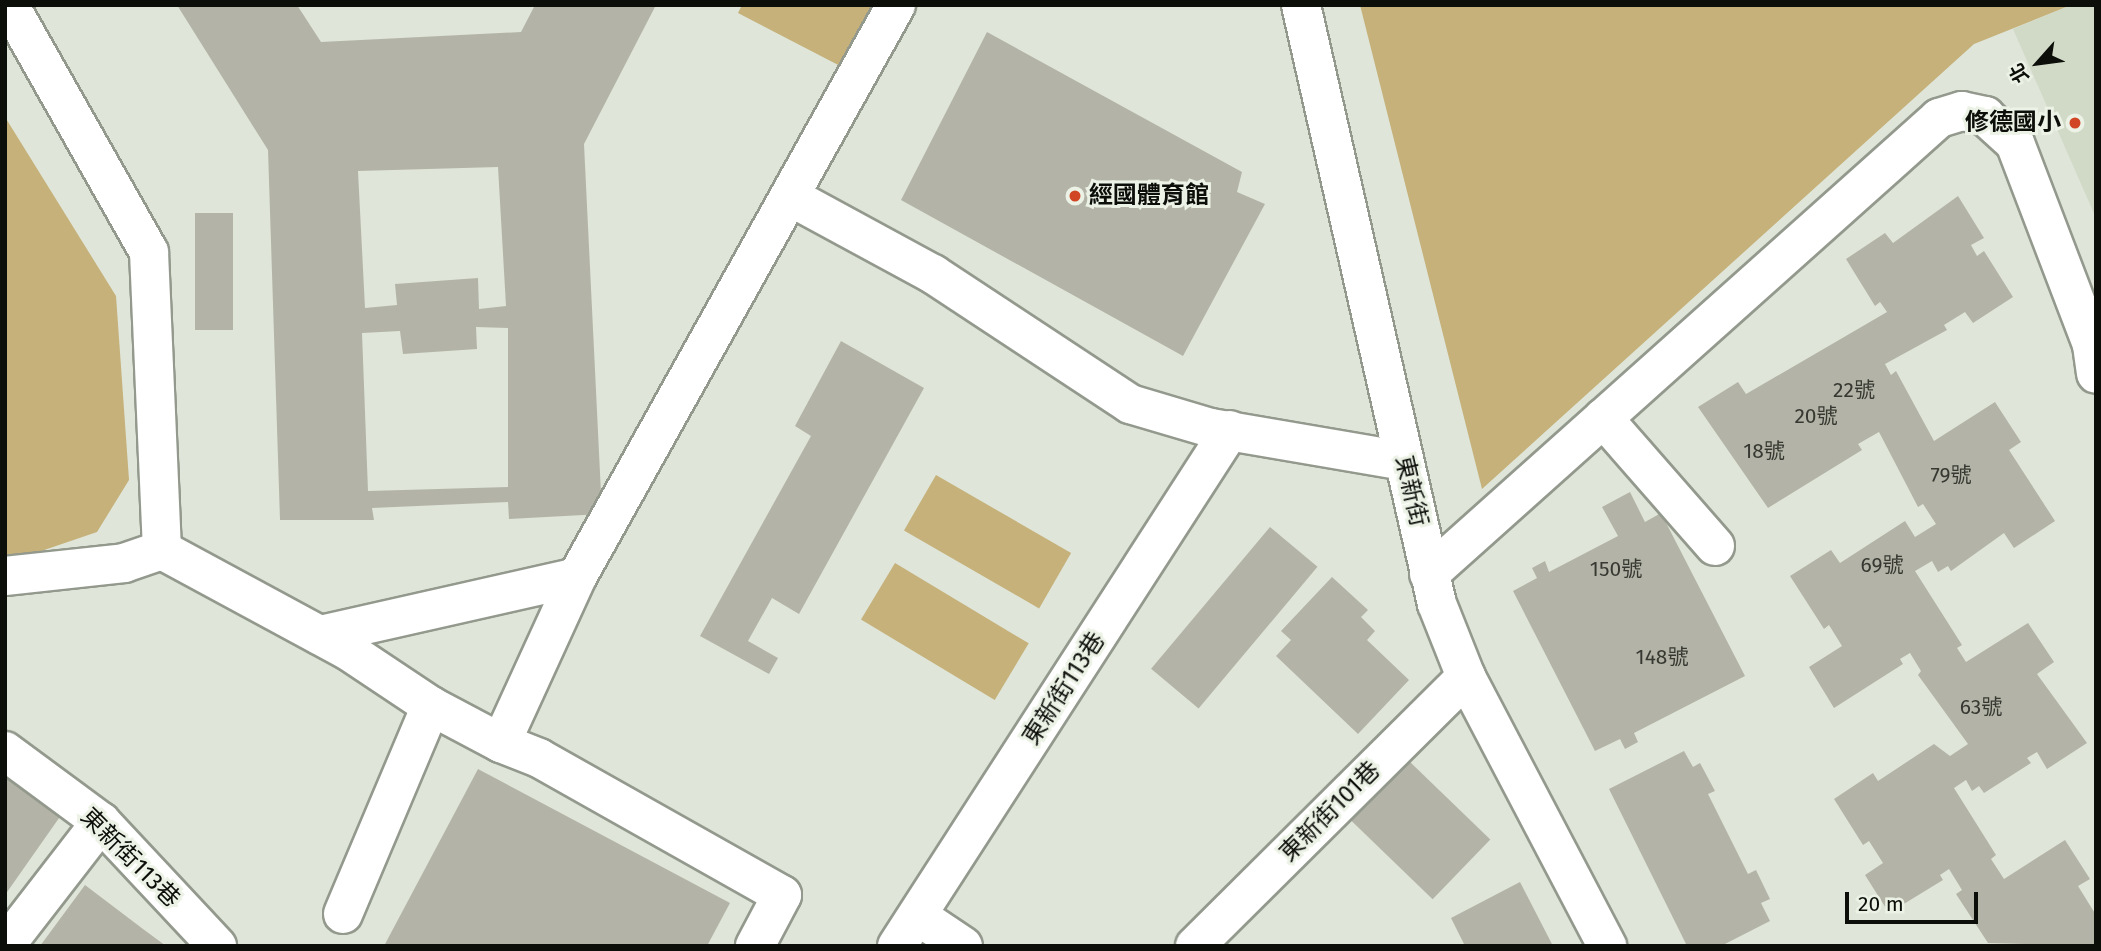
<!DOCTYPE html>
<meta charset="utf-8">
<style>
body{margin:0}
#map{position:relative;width:2101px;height:951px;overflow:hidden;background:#dfe5d9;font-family:"Fira Sans","Noto Sans TC",sans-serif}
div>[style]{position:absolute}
.built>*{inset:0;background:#d1dac7}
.green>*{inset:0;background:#c5b179;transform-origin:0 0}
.building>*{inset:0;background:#b3b4a7;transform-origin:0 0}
.roads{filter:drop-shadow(2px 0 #93998d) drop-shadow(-2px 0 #93998d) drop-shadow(0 2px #93998d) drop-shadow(0 -2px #93998d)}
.minor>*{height:38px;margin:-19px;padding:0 19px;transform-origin:19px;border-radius:19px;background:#fff}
.dots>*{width:19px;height:19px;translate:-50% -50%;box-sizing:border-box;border:4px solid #ecf3e6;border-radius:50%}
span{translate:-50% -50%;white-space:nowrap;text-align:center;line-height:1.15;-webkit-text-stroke:6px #ecf3e6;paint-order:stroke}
.number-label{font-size:21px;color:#363831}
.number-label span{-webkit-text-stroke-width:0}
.poi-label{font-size:24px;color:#0c0e0a;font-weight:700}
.right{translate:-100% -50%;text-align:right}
.left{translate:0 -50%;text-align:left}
.street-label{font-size:24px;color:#0c0e0a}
.frame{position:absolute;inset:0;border:7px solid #0c0e0a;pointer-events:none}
.north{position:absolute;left:2003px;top:28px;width:70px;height:70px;-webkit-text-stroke:5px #ecf3e6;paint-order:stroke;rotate:242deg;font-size:19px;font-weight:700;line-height:28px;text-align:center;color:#0c0e0a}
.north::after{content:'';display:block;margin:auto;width:24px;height:32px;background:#0c0e0a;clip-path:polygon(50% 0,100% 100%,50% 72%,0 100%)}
.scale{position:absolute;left:1845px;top:892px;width:133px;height:32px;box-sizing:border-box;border:4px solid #0c0e0a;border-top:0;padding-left:9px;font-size:21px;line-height:24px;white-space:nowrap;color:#0c0e0a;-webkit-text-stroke:5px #ecf3e6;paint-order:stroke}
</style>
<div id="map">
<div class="built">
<div style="clip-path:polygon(2071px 5px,2096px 5px,2096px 218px,2013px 29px)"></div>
</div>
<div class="green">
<div style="clip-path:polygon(742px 5px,878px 5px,846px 69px,738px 13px)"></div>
<div style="clip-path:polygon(1360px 5px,2071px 5px,1974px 44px,1482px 489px)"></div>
<div style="clip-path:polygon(5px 117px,116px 296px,129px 480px,97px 532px,12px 561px,5px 557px)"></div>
<div style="left:936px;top:475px;width:156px;height:64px;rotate:30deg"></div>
<div style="left:895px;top:563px;width:156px;height:66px;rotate:31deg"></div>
</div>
<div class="building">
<div style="clip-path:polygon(evenodd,177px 5px,297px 5px,321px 42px,521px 32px,535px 5px,656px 5px,584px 144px,602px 514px,509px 519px,508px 502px,372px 508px,374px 520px,280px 520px,268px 150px,177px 5px,498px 167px,506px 306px,479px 309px,478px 278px,395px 284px,397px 305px,365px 308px,358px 171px,498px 167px,177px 5px,476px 327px,508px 328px,508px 487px,368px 491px,362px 333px,400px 331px,403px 354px,477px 349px,476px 327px)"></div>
<div style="clip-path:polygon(987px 32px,1242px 172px,1237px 192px,1265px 204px,1183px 356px,901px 200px)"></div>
<div style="clip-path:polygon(1958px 196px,1984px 238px,1971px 245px,1977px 256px,1984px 251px,2013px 297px,1973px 323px,1965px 312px,1944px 325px,1947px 330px,1885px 364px,1891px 375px,1896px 371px,1934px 441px,1995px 402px,2021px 442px,2009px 450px,2055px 521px,2014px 548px,2004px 533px,1951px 571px,1948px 566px,1938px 572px,1932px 561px,1915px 571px,1962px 645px,1957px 648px,1966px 662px,2028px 623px,2054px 662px,2037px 674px,2087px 743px,2047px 769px,2037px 752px,2027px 758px,2031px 763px,1984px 793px,1979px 786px,1972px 791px,1966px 780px,1954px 788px,1996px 855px,1991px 859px,2004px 879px,2065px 840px,2090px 879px,2078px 886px,2096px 915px,2096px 946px,1988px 943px,1956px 894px,1962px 890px,1949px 869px,1940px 875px,1943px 880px,1889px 913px,1865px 875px,1883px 863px,1869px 841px,1863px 845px,1834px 799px,1873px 773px,1878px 781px,1934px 744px,1950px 756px,1968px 744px,1918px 675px,1921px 671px,1910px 653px,1900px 659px,1903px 664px,1834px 708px,1809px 667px,1842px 646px,1829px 625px,1824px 629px,1790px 576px,1831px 550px,1840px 563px,1905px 521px,1915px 537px,1936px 524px,1923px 504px,1918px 507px,1879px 432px,1858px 444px,1862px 450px,1768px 508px,1698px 407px,1738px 382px,1746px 394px,1887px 312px,1880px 302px,1875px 306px,1846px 259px,1885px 233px,1893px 243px)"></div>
<div style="left:195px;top:213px;width:38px;height:117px"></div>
<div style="clip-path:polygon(841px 341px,924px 388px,799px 614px,772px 598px,748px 641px,778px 658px,769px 674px,700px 636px,811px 436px,795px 426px)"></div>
<div style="clip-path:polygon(1630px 492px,1645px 522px,1661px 513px,1745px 676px,1634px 733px,1638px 742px,1625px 749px,1620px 739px,1595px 751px,1513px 591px,1537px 578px,1532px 568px,1545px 561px,1549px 572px,1618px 536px,1602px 507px)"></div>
<div style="left:1270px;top:527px;width:62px;height:185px;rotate:40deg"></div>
<div style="clip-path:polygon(1332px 577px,1368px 610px,1361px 617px,1375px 631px,1367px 640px,1409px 680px,1358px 734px,1276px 656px,1291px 640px,1281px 631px)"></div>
<div style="clip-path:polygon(1684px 751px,1693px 767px,1700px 763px,1715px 791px,1708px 794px,1748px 874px,1756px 870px,1770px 899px,1761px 903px,1770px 921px,1721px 946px,1687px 946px,1609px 789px)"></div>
<div style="clip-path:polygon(5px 755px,71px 801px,5px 895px)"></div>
<div style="left:1409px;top:761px;width:113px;height:83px;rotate:44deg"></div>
<div style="clip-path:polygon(478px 769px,730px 903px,707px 946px,384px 946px)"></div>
<div style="clip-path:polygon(1520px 882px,1553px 946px,1465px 946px,1451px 918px)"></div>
<div style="clip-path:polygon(85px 885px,143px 929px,166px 946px,40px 946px)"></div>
</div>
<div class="roads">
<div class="minor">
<div style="left:1301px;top:5px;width:614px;rotate:77.21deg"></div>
<div style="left:1437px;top:604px;width:79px;rotate:68.3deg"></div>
<div style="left:1466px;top:677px;width:304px;rotate:62.3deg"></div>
<div style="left:791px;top:197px;width:162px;rotate:28.5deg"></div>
<div style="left:933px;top:274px;width:236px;rotate:33.4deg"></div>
<div style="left:1130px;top:404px;width:84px;rotate:16.5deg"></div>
<div style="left:1211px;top:428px;width:196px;rotate:9.7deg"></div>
<div style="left:1603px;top:418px;width:170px;rotate:48.8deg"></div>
<div style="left:162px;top:550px;width:210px;rotate:28.4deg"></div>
<div style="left:347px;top:650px;width:101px;rotate:33.7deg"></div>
<div style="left:431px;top:706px;width:79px;rotate:27.9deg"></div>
<div style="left:501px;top:743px;width:183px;rotate:-65.4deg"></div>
<div style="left:577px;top:577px;width:655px;rotate:-60.85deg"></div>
<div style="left:1429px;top:574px;width:684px;rotate:-41.8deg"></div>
<div style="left:1939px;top:118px;width:24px;rotate:-17deg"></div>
<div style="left:1962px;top:111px;width:24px;rotate:12deg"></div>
<div style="left:1985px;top:116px;width:40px;rotate:42deg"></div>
<div style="left:2015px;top:143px;width:216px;rotate:69.1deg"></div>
<div style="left:2092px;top:345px;width:29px;rotate:82deg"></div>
<div style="left:5px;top:576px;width:120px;rotate:-6.2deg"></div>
<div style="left:124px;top:563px;width:40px;rotate:-18.9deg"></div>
<div style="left:162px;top:550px;width:298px;rotate:-92.5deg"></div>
<div style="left:149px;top:252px;width:284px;rotate:-119.5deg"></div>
<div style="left:320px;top:635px;width:263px;rotate:-12.7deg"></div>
<div style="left:501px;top:743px;width:41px;rotate:21.5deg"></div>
<div style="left:539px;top:758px;width:279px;rotate:29.4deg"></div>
<div style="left:782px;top:895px;width:58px;rotate:117.9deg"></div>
<div style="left:5px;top:751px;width:119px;rotate:36.5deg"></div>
<div style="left:101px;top:822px;width:170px;rotate:46.9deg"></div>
<div style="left:343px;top:914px;width:226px;rotate:-67.1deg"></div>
<div style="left:918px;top:916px;width:54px;rotate:33.7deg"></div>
<div style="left:5px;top:946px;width:157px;rotate:-52.3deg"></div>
<div style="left:897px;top:946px;width:614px;rotate:-57.16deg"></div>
<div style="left:1195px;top:946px;width:382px;rotate:-44.8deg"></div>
</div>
</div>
<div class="dots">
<div style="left:2075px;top:123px;background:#d14725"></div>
<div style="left:1075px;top:196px;background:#d14725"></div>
</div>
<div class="number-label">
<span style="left:1854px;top:390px">22號</span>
<span style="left:1816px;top:416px">20號</span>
<span style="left:1764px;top:451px">18號</span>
<span style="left:1951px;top:475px">79號</span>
<span style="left:1882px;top:565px">69號</span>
<span style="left:1616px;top:569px">150號</span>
<span style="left:1662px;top:657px">148號</span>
<span style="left:1981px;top:707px">63號</span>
</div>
<div class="poi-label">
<span class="right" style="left:2061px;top:123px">修德國小</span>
<span class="left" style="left:1089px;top:196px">經國體育館</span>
</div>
<div class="street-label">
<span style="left:1411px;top:491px;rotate:77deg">東新街</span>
<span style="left:1064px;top:689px;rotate:-57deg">東新街113巷</span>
<span style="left:1330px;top:812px;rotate:-45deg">東新街101巷</span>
<span style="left:130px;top:858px;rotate:45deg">東新街113巷</span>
</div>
<div class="frame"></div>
<div class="north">北</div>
<div class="scale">20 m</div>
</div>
